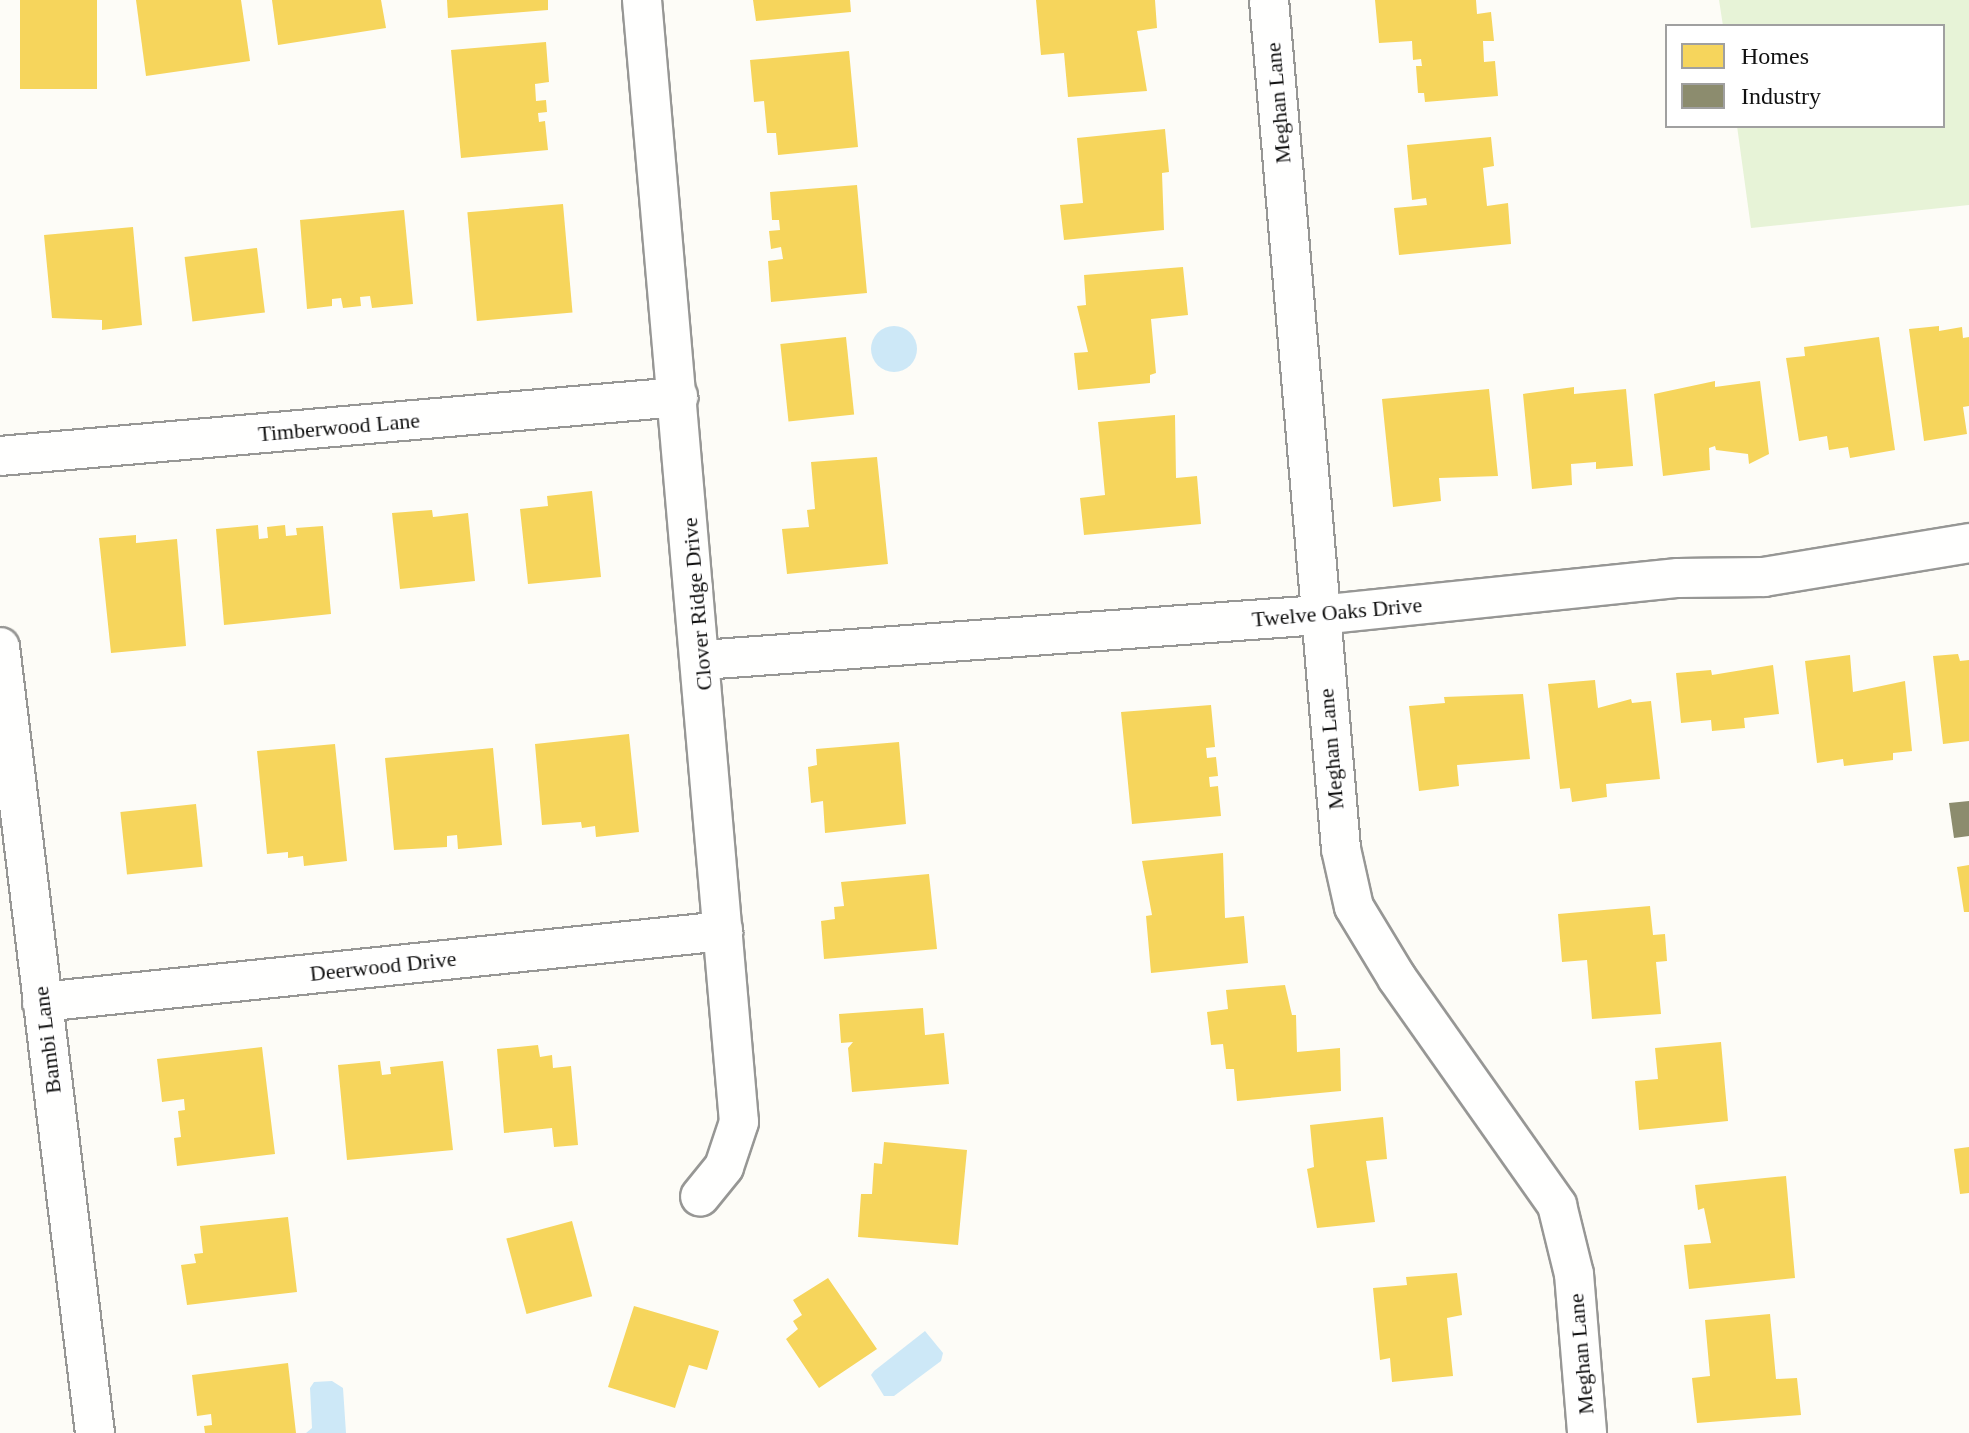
<!DOCTYPE html>
<style>
body{margin:0}
#map{position:relative;width:1969px;height:1433px;overflow:hidden;background:#fdfcf7;font-family:"Times New Roman",serif}
div>[style]{position:absolute}
.green>*{inset:0;background:#e7f3d7}
.water>*{inset:0;background:#cde8f7}
.round{border-radius:50%}
.homes>*{inset:0;background:#f6d55c;transform-origin:0 0}
.industry>*{inset:0;background:#8c8c6e}
.roads{filter:drop-shadow(2px 0 #979795) drop-shadow(-2px 0 #979795) drop-shadow(0 2px #979795) drop-shadow(0 -2px #979795)}
.minor>*{height:38px;margin:-19px;padding:0 19px;transform-origin:19px;border-radius:19px;background:#fffffe}
span{translate:-50% -50%;white-space:nowrap;text-align:center;line-height:1.15;-webkit-text-stroke:8px #fff;paint-order:stroke}
.street-label{font-size:22px;color:#111}
.legend{position:absolute;left:1665px;top:24px;width:280px;height:104px;box-sizing:border-box;background:#fff;border:2px solid #a0a0a0;margin:0;padding:10px 14px;list-style:none;font-size:24px;color:#111}
.legend li{display:flex;align-items:center;gap:16px;height:40px}
.legend b{width:40px;border:2px solid #a0a0a0}
</style>
<div id="map">
<div class="green">
<div style="clip-path:polygon(1719px 0,1969px 0,1969px 205px,1751px 228px,1737px 126px,1943px 126px,1943px 26px,1723px 26px)"></div>
</div>
<div class="water">
<div class="round" style="left:871px;top:326px;width:46px;height:46px"></div>
<div style="clip-path:polygon(925px 1331px,943px 1353px,941px 1361px,894px 1396px,884px 1396px,871px 1375px,874px 1371px)"></div>
<div style="clip-path:polygon(332px 1381px,343px 1388px,346px 1433px,306px 1433px,312px 1428px,310px 1388px,314px 1382px)"></div>
</div>
<div class="homes">
<div style="left:20px;top:0;width:77px;height:89px"></div>
<div style="clip-path:polygon(136px 0,241px 0,250px 61px,146px 76px)"></div>
<div style="clip-path:polygon(272px 0,381px 0,386px 28px,278px 45px)"></div>
<div style="clip-path:polygon(447px 0,548px 0,548px 10px,448px 18px)"></div>
<div style="clip-path:polygon(753px 0,850px 0,851px 12px,756px 21px)"></div>
<div style="clip-path:polygon(1036px 0,1155px 0,1157px 28px,1137px 31px,1147px 91px,1068px 97px,1064px 53px,1041px 55px)"></div>
<div style="clip-path:polygon(1375px 0,1476px 0,1477px 14px,1491px 12px,1494px 41px,1483px 41px,1484px 62px,1495px 61px,1498px 96px,1425px 102px,1424px 93px,1418px 93px,1416px 66px,1422px 66px,1421px 59px,1413px 60px,1412px 41px,1379px 43px)"></div>
<div style="clip-path:polygon(546px 42px,549px 82px,535px 84px,536px 101px,546px 100px,547px 112px,538px 113px,539px 122px,545px 121px,548px 150px,461px 158px,451px 50px)"></div>
<div style="clip-path:polygon(849px 51px,858px 147px,778px 155px,776px 133px,767px 133px,764px 101px,754px 102px,750px 60px)"></div>
<div style="clip-path:polygon(1165px 129px,1169px 172px,1162px 173px,1164px 230px,1064px 240px,1060px 205px,1083px 203px,1077px 138px)"></div>
<div style="clip-path:polygon(1491px 137px,1494px 166px,1483px 168px,1487px 206px,1508px 203px,1511px 244px,1399px 255px,1394px 208px,1427px 205px,1426px 198px,1412px 200px,1407px 145px)"></div>
<div style="clip-path:polygon(857px 185px,867px 293px,771px 302px,768px 261px,783px 259px,781px 247px,771px 249px,769px 231px,780px 230px,779px 220px,772px 220px,770px 192px)"></div>
<div style="left:563px;top:204px;width:109px;height:96px;rotate:85deg"></div>
<div style="clip-path:polygon(404px 210px,413px 304px,372px 308px,370px 296px,360px 297px,361px 306px,343px 308px,341px 298px,332px 299px,332px 306px,307px 309px,300px 220px)"></div>
<div style="clip-path:polygon(133px 227px,142px 325px,102px 330px,102px 320px,52px 318px,44px 235px)"></div>
<div style="left:257px;top:248px;width:65px;height:73px;rotate:83deg"></div>
<div style="clip-path:polygon(1183px 267px,1188px 315px,1151px 319px,1156px 373px,1150px 375px,1150px 383px,1078px 390px,1074px 353px,1088px 352px,1077px 306px,1086px 305px,1084px 275px)"></div>
<div style="clip-path:polygon(1939px 326px,1939px 331px,1962px 327px,1963px 338px,1969px 337px,1969px 406px,1963px 407px,1967px 434px,1924px 441px,1909px 329px)"></div>
<div style="left:846px;top:337px;width:78px;height:66px;rotate:84deg"></div>
<div style="clip-path:polygon(1879px 337px,1895px 450px,1850px 458px,1848px 447px,1829px 450px,1827px 436px,1799px 441px,1786px 358px,1805px 356px,1804px 347px)"></div>
<div style="clip-path:polygon(1715px 381px,1715px 387px,1760px 381px,1769px 454px,1749px 464px,1748px 454px,1716px 450px,1715px 446px,1709px 448px,1710px 470px,1663px 476px,1654px 394px)"></div>
<div style="clip-path:polygon(1574px 387px,1574px 394px,1626px 389px,1633px 466px,1596px 469px,1596px 462px,1571px 464px,1572px 485px,1532px 489px,1523px 394px)"></div>
<div style="clip-path:polygon(1489px 389px,1498px 476px,1439px 478px,1441px 501px,1393px 507px,1382px 399px)"></div>
<div style="clip-path:polygon(1175px 415px,1176px 478px,1197px 476px,1201px 524px,1084px 535px,1080px 498px,1105px 495px,1098px 422px)"></div>
<div style="clip-path:polygon(877px 457px,888px 564px,787px 574px,782px 529px,809px 527px,807px 510px,815px 509px,811px 462px)"></div>
<div style="clip-path:polygon(592px 491px,601px 577px,528px 584px,520px 509px,548px 506px,547px 496px)"></div>
<div style="clip-path:polygon(432px 510px,433px 517px,468px 513px,475px 581px,400px 589px,392px 513px)"></div>
<div style="clip-path:polygon(258px 525px,259px 539px,268px 538px,267px 527px,285px 525px,286px 536px,297px 535px,296px 528px,323px 526px,331px 614px,224px 625px,216px 529px)"></div>
<div style="clip-path:polygon(136px 535px,136px 543px,177px 539px,186px 646px,111px 653px,99px 538px)"></div>
<div style="clip-path:polygon(1958px 654px,1960px 661px,1969px 660px,1969px 741px,1943px 744px,1933px 656px)"></div>
<div style="clip-path:polygon(1850px 655px,1853px 692px,1905px 681px,1912px 751px,1893px 753px,1893px 760px,1844px 766px,1843px 759px,1817px 763px,1805px 661px)"></div>
<div style="clip-path:polygon(1773px 665px,1779px 714px,1744px 718px,1745px 728px,1712px 731px,1711px 720px,1681px 723px,1676px 673px,1711px 670px,1712px 675px)"></div>
<div style="clip-path:polygon(1595px 680px,1598px 708px,1631px 699px,1632px 703px,1651px 701px,1660px 779px,1606px 784px,1607px 797px,1572px 802px,1570px 788px,1560px 789px,1548px 684px)"></div>
<div style="clip-path:polygon(1523px 694px,1530px 759px,1457px 765px,1459px 786px,1419px 791px,1409px 706px,1445px 703px,1444px 697px)"></div>
<div style="clip-path:polygon(1211px 705px,1215px 747px,1206px 748px,1207px 758px,1216px 757px,1218px 776px,1209px 777px,1210px 787px,1218px 786px,1221px 816px,1132px 824px,1121px 712px)"></div>
<div style="clip-path:polygon(629px 734px,639px 832px,596px 837px,595px 826px,582px 828px,581px 822px,542px 825px,535px 744px)"></div>
<div style="clip-path:polygon(899px 742px,906px 824px,825px 833px,823px 801px,811px 803px,808px 767px,817px 765px,816px 749px)"></div>
<div style="clip-path:polygon(335px 744px,347px 861px,304px 866px,303px 856px,288px 858px,288px 852px,267px 854px,257px 751px)"></div>
<div style="clip-path:polygon(493px 748px,502px 845px,458px 849px,457px 835px,447px 836px,447px 847px,394px 850px,385px 758px)"></div>
<div style="left:196px;top:804px;width:63px;height:76px;rotate:84deg"></div>
<div style="clip-path:polygon(1223px 853px,1225px 918px,1244px 916px,1248px 963px,1151px 973px,1146px 916px,1152px 915px,1142px 861px)"></div>
<div style="clip-path:polygon(1969px 865px,1969px 912px,1964px 912px,1957px 867px)"></div>
<div style="clip-path:polygon(929px 874px,937px 949px,824px 959px,821px 921px,835px 919px,834px 907px,844px 906px,841px 882px)"></div>
<div style="clip-path:polygon(1650px 906px,1653px 935px,1665px 934px,1667px 961px,1656px 962px,1661px 1014px,1592px 1019px,1587px 960px,1562px 962px,1558px 914px)"></div>
<div style="clip-path:polygon(1285px 985px,1292px 1015px,1296px 1015px,1297px 1052px,1340px 1048px,1341px 1091px,1237px 1101px,1234px 1069px,1226px 1069px,1223px 1044px,1211px 1045px,1207px 1012px,1228px 1009px,1226px 990px)"></div>
<div style="clip-path:polygon(923px 1008px,925px 1035px,944px 1033px,949px 1084px,852px 1092px,848px 1048px,853px 1042px,841px 1043px,839px 1014px)"></div>
<div style="clip-path:polygon(1721px 1042px,1728px 1121px,1639px 1130px,1635px 1081px,1658px 1079px,1655px 1048px)"></div>
<div style="clip-path:polygon(538px 1045px,540px 1057px,552px 1055px,553px 1068px,571px 1066px,578px 1145px,554px 1147px,552px 1128px,504px 1133px,497px 1049px)"></div>
<div style="clip-path:polygon(262px 1047px,275px 1154px,177px 1166px,174px 1138px,181px 1137px,178px 1111px,185px 1110px,184px 1099px,162px 1102px,157px 1059px)"></div>
<div style="clip-path:polygon(380px 1061px,382px 1075px,391px 1074px,390px 1067px,443px 1061px,453px 1150px,347px 1160px,338px 1065px)"></div>
<div style="clip-path:polygon(1383px 1117px,1387px 1159px,1366px 1161px,1375px 1222px,1317px 1228px,1307px 1169px,1314px 1167px,1310px 1125px)"></div>
<div style="clip-path:polygon(884px 1142px,967px 1150px,958px 1245px,858px 1237px,861px 1194px,872px 1194px,874px 1163px,882px 1164px)"></div>
<div style="clip-path:polygon(1969px 1147px,1969px 1193px,1960px 1194px,1954px 1149px)"></div>
<div style="clip-path:polygon(1786px 1176px,1795px 1278px,1689px 1289px,1684px 1245px,1711px 1243px,1704px 1208px,1698px 1210px,1695px 1185px)"></div>
<div style="clip-path:polygon(288px 1217px,297px 1292px,187px 1305px,181px 1265px,196px 1263px,194px 1254px,203px 1253px,200px 1226px)"></div>
<div style="left:572px;top:1221px;width:78px;height:68px;rotate:75deg"></div>
<div style="clip-path:polygon(1457px 1273px,1462px 1315px,1447px 1318px,1453px 1376px,1392px 1382px,1390px 1358px,1380px 1360px,1373px 1288px,1407px 1285px,1406px 1277px)"></div>
<div style="clip-path:polygon(828px 1278px,877px 1349px,819px 1388px,786px 1339px,798px 1329px,793px 1321px,802px 1315px,793px 1300px)"></div>
<div style="clip-path:polygon(634px 1306px,719px 1331px,707px 1370px,689px 1365px,675px 1408px,608px 1387px)"></div>
<div style="clip-path:polygon(1770px 1314px,1776px 1379px,1797px 1378px,1801px 1415px,1697px 1423px,1692px 1378px,1710px 1376px,1705px 1320px)"></div>
<div style="clip-path:polygon(288px 1363px,296px 1433px,205px 1433px,204px 1426px,212px 1425px,211px 1414px,197px 1416px,192px 1375px)"></div>
</div>
<div class="industry">
<div style="clip-path:polygon(1969px 801px,1969px 836px,1954px 838px,1949px 803px)"></div>
</div>
<div class="roads">
<div class="minor">
<div style="left:642px;top:0;width:1126px;rotate:85.06deg"></div>
<div style="left:739px;top:1122px;width:47px;rotate:108.4deg"></div>
<div style="left:724px;top:1167px;width:38px;rotate:129deg"></div>
<div style="left:1269px;top:0;width:852px;rotate:85.15deg"></div>
<div style="left:1341px;top:849px;width:59px;rotate:77.4deg"></div>
<div style="left:1354px;top:907px;width:83px;rotate:58.8deg"></div>
<div style="left:1397px;top:978px;width:278px;rotate:54.8deg"></div>
<div style="left:1557px;top:1205px;width:71px;rotate:76.2deg"></div>
<div style="left:1574px;top:1274px;width:160px;rotate:85.3deg"></div>
<div style="left:0;top:456px;width:681px;rotate:-4.97deg"></div>
<div style="left:0;top:647px;width:792px;rotate:83.11deg"></div>
<div style="left:702px;top:660px;width:619px;rotate:-4.17deg"></div>
<div style="left:1319px;top:615px;width:361px;rotate:-5.9deg"></div>
<div style="left:1678px;top:578px;width:86px;rotate:-0.7deg"></div>
<div style="left:1764px;top:577px;width:208px;rotate:-9.4deg"></div>
<div style="left:42px;top:1002px;width:685px;rotate:-5.95deg"></div>
</div>
</div>
<div class="street-label">
<span style="left:1278px;top:103px;rotate:-95deg">Meghan Lane</span>
<span style="left:339px;top:427px;rotate:-5deg">Timberwood Lane</span>
<span style="left:697px;top:604px;rotate:-95deg">Clover Ridge Drive</span>
<span style="left:1337px;top:612px;rotate:-5deg">Twelve Oaks Drive</span>
<span style="left:1331px;top:749px;rotate:-95deg">Meghan Lane</span>
<span style="left:383px;top:966px;rotate:-6deg">Deerwood Drive</span>
<span style="left:47px;top:1040px;rotate:-97deg">Bambi Lane</span>
<span style="left:1581px;top:1354px;rotate:-95deg">Meghan Lane</span>
</div>
<ul class="legend">
<li><b style="height:22px;background:#f6d55c"></b>Homes</li>
<li><b style="height:22px;background:#8c8c6e"></b>Industry</li>
</ul>
</div>
